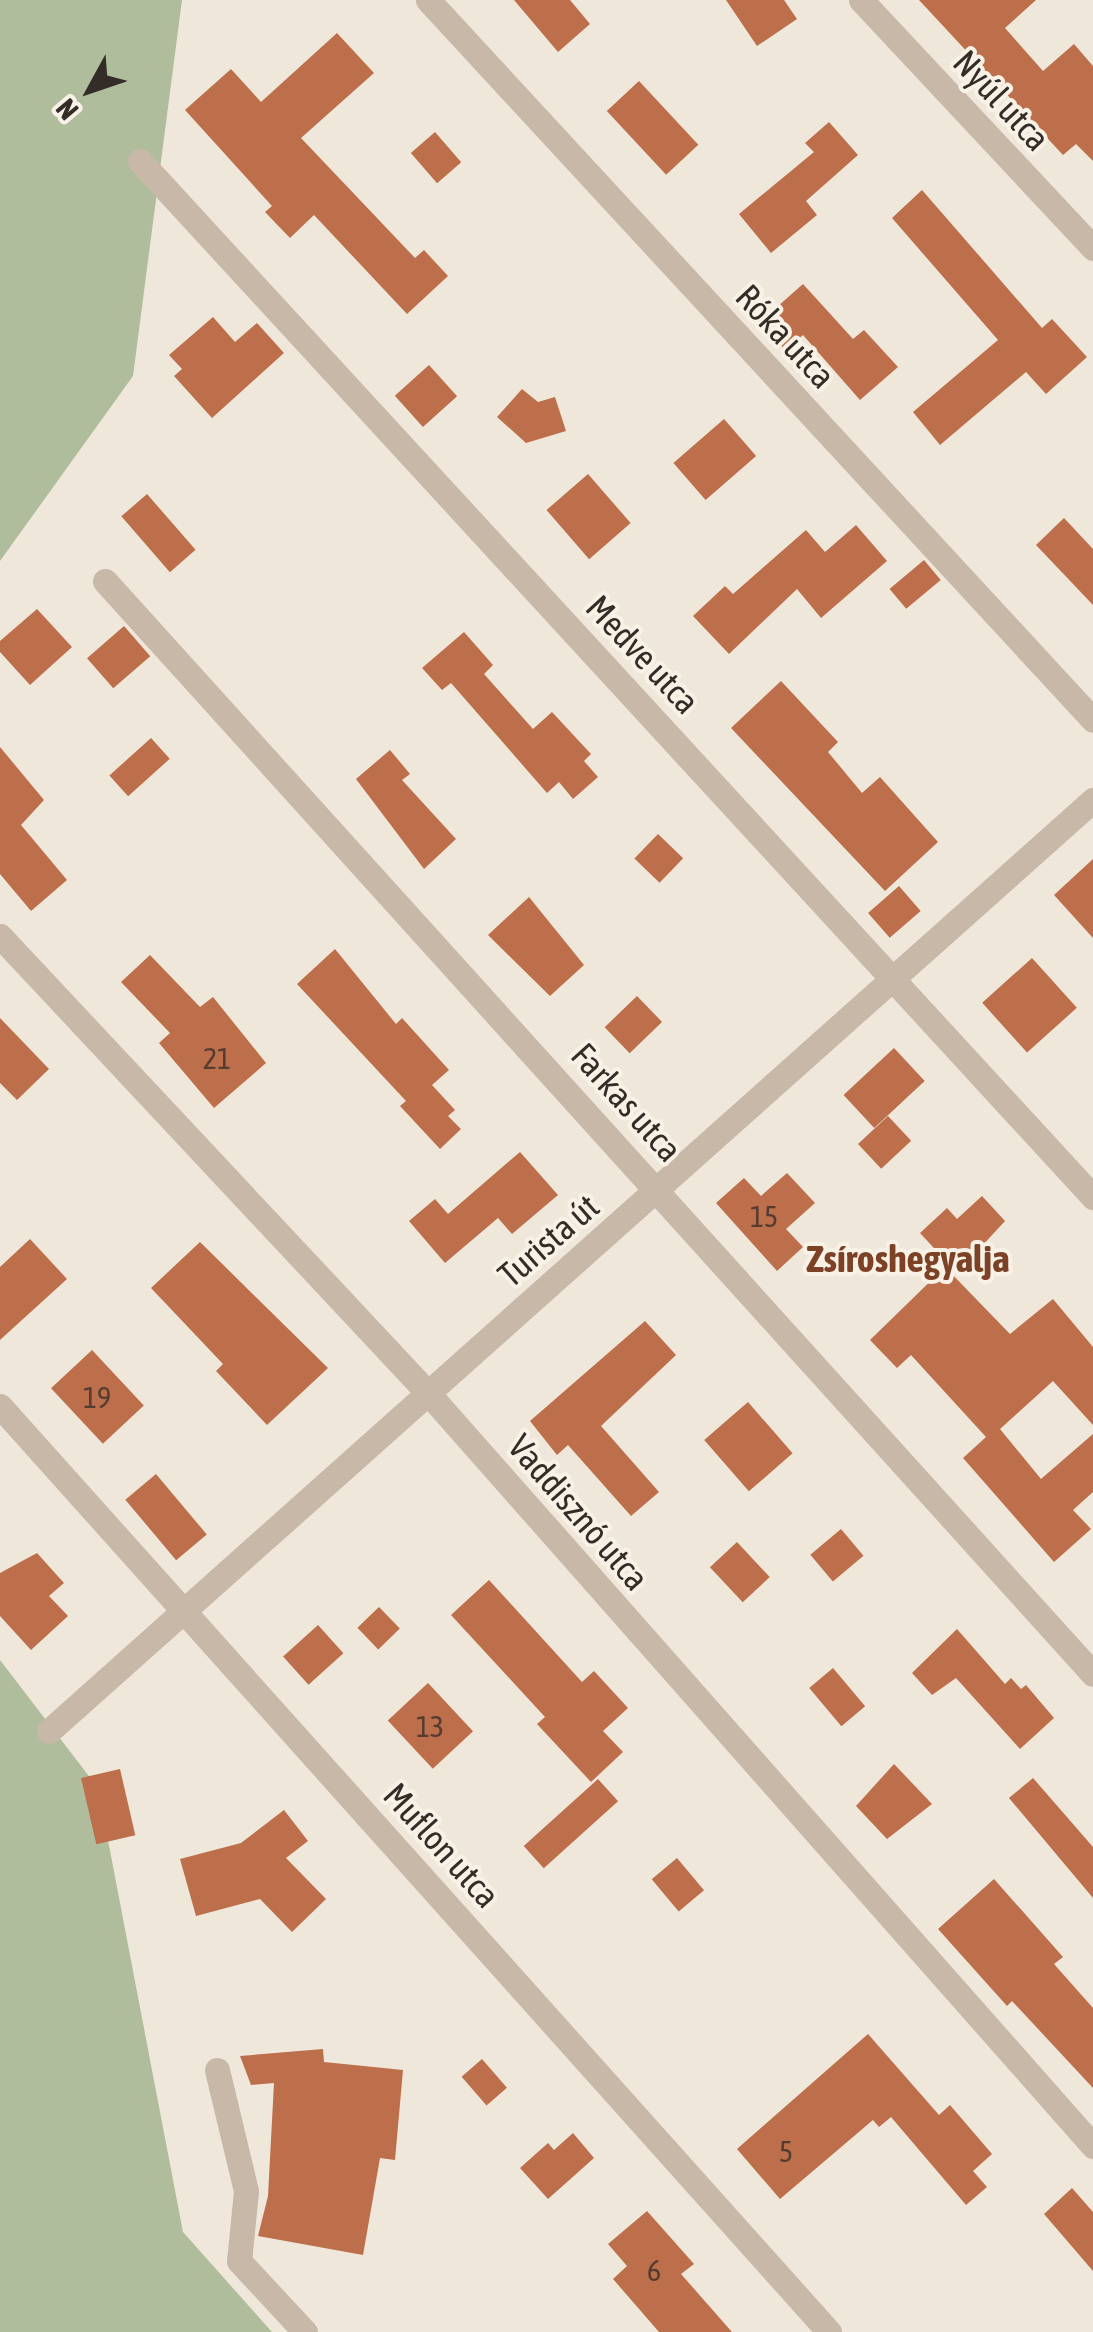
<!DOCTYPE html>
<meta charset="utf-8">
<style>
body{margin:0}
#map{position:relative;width:1093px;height:2332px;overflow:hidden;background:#efe7da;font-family:"Asap Condensed",sans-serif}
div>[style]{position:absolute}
.green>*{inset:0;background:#b0bd9c}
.building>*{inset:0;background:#bd6e4b;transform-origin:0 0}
.street>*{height:25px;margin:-12.5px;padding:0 12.5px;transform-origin:12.5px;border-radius:12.5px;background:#c7b8a7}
span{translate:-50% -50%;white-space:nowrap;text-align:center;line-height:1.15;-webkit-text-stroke:8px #f8f1e6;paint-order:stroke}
.number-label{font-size:30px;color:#563c30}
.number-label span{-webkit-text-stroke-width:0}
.street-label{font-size:35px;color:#342c27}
.neighbourhood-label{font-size:38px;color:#7d4126;font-weight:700}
.north{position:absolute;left:40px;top:40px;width:100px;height:100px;-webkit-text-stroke:8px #f8f1e6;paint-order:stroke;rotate:230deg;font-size:28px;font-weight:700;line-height:40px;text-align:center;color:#342c27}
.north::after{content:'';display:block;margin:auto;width:35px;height:45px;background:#342c27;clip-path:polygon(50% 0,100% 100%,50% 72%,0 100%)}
</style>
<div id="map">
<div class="green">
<div style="clip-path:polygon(0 0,182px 0,133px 376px,0 561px)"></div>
<div style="clip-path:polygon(0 1660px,98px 1788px,183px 2232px,272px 2332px,0 2332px)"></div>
</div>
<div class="building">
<div style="clip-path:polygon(514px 0,570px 0,590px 24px,558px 52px)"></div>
<div style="clip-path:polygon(726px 0,784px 0,797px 19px,757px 46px)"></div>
<div style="clip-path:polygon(919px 0,1036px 0,1005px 28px,1043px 71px,1074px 44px,1093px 66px,1093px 161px,1076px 144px,1063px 155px)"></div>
<div style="clip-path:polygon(337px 33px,374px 73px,301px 138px,415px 258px,424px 250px,448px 276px,407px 314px,314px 215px,290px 238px,265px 212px,272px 206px,185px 110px,231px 69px,261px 102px)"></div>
<div style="left:639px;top:81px;width:87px;height:44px;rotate:47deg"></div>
<div style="clip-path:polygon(829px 122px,858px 155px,806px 201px,817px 215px,771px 253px,739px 214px,814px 152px,805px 143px)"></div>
<div style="left:435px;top:132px;width:40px;height:32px;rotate:49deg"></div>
<div style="clip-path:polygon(922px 190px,1042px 328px,1052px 319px,1087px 357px,1046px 394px,1026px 372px,940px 445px,913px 412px,998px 340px,892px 218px)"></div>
<div style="clip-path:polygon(803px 284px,853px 339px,864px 330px,898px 367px,860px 400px,803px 335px,785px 350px,760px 322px)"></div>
<div style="clip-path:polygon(213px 317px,235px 342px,257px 323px,284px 353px,212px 418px,174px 376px,182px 369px,169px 355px)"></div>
<div style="left:429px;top:365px;width:42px;height:46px;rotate:48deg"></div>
<div style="clip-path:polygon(522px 389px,538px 402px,555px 397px,566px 431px,526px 443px,497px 417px)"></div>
<div style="left:724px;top:419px;width:49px;height:67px;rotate:49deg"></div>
<div style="left:588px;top:474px;width:65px;height:55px;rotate:49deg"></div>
<div style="left:147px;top:494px;width:74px;height:34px;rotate:49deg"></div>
<div style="clip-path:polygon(1064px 518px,1093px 549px,1093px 605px,1036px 545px)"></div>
<div style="clip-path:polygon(856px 525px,887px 561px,821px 618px,797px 589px,729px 654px,693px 616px,725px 586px,733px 594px,806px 530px,825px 552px)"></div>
<div style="left:924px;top:560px;width:26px;height:45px;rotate:50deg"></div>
<div style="clip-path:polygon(37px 609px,72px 647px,30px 685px,0 652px,0 641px)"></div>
<div style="left:124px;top:626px;width:40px;height:49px;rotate:49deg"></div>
<div style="clip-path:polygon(464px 632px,493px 665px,484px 674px,533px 729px,552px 712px,591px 754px,584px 761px,598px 777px,573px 799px,559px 782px,547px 793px,451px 683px,442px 690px,422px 668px)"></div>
<div style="clip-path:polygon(781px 681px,838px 742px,828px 752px,862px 793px,880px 777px,938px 842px,885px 891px,731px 728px)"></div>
<div style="left:151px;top:738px;width:28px;height:56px;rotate:48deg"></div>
<div style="clip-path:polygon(0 747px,44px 800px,21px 825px,67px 880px,31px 911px,0 874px)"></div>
<div style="clip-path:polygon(390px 750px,410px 774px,402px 780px,456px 839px,424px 869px,356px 779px)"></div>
<div style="left:658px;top:834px;width:35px;height:34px;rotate:44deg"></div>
<div style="clip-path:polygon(1093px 859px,1093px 938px,1054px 895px)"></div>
<div style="left:899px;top:886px;width:33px;height:41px;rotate:49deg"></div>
<div style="clip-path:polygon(529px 897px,584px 965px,550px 996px,488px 935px)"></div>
<div style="clip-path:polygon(335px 949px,396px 1024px,402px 1018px,449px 1070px,432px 1085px,455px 1110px,448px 1116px,461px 1129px,440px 1149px,400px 1106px,406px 1101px,297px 984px)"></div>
<div style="clip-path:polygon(150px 955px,200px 1007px,213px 997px,266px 1063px,214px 1108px,159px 1043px,170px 1033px,121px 982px)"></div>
<div style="left:1032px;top:958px;width:67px;height:67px;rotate:48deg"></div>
<div style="left:637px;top:996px;width:36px;height:45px;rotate:46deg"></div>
<div style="clip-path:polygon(0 1018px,49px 1069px,17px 1100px,0 1083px)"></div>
<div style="left:894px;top:1048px;width:45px;height:69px;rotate:47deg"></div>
<div style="left:888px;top:1116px;width:34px;height:41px;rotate:47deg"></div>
<div style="clip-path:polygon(520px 1152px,558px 1195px,512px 1234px,498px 1218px,445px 1263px,409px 1221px,435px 1199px,448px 1214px)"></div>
<div style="clip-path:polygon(787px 1173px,815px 1203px,786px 1229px,803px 1247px,777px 1271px,716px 1203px,744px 1178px,761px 1196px)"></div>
<div style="clip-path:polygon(982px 1196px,1005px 1221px,957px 1273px,920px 1233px,947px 1208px,957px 1219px)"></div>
<div style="clip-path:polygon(30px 1239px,67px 1279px,0 1340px,0 1267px)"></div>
<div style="clip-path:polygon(200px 1242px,328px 1368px,267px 1425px,216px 1371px,223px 1364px,151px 1288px)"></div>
<div style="clip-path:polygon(945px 1267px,1010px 1334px,1053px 1299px,1093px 1347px,1093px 1425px,1053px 1381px,1000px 1429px,1041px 1479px,1093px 1434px,1093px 1492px,1073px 1510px,1091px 1529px,1054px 1562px,963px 1458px,986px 1437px,911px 1355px,897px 1368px,870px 1340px)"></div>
<div style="clip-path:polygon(645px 1321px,676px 1355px,601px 1426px,659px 1492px,631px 1516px,568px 1445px,557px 1455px,530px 1421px)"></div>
<div style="left:92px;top:1350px;width:76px;height:56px;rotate:47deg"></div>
<div style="left:748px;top:1402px;width:68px;height:58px;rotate:49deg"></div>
<div style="left:156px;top:1474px;width:79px;height:40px;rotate:50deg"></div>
<div style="left:841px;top:1529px;width:35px;height:40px;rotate:50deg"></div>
<div style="left:737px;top:1542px;width:48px;height:37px;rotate:47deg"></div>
<div style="clip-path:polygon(37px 1553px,64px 1583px,49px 1596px,68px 1616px,31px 1650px,0 1616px,0 1573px)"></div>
<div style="clip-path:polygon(489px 1580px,582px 1682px,594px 1671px,628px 1708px,603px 1731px,623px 1752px,591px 1782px,537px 1724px,545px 1717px,451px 1615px)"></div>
<div style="left:379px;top:1607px;width:30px;height:30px;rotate:46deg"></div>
<div style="left:318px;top:1625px;width:38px;height:47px;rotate:48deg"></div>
<div style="clip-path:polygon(957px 1629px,1005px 1684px,1011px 1678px,1021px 1689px,1026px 1685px,1054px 1718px,1020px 1749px,956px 1678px,932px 1695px,912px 1673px)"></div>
<div style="left:833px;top:1668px;width:50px;height:31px;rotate:50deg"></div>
<div style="left:428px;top:1683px;width:66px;height:55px;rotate:47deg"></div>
<div style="clip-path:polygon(894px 1764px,932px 1804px,887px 1839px,856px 1806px)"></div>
<div style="left:120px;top:1769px;width:68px;height:40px;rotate:77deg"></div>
<div style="clip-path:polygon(1033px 1778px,1093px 1847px,1093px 1898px,1009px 1798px)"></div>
<div style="left:598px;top:1779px;width:30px;height:100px;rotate:48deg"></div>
<div style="clip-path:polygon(284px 1810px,308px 1841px,286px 1858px,326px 1899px,292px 1932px,260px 1899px,196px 1916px,180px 1859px,241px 1843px)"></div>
<div style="left:677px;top:1858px;width:42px;height:33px;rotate:50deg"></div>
<div style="clip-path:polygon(994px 1879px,1063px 1957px,1054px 1964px,1093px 2008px,1093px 2088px,1012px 2001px,1007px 2006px,938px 1929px)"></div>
<div style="clip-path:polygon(868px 2034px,939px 2115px,950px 2105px,992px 2154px,973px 2171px,987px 2187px,966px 2205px,891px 2117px,879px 2127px,873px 2120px,780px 2199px,737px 2149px)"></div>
<div style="clip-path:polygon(323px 2049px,324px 2062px,403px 2070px,395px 2160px,380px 2158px,363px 2255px,258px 2236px,268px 2196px,274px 2083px,251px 2085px,240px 2056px)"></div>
<div style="left:482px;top:2059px;width:38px;height:27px;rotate:49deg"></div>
<div style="clip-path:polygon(573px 2133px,594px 2158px,548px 2199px,520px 2168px,548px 2143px,554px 2150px)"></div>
<div style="clip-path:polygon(1072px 2188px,1093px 2212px,1093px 2271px,1044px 2214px)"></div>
<div style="clip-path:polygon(647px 2211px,694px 2264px,681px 2274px,732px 2332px,659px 2332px,613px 2279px,627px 2266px,608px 2244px)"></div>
</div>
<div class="street">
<div style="left:428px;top:0;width:980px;rotate:47.27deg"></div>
<div style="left:861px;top:0;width:340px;rotate:46.9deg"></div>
<div style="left:140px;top:161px;width:1408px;rotate:47.39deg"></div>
<div style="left:105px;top:581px;width:1473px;rotate:47.89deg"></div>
<div style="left:0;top:936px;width:626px;rotate:46.88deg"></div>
<div style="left:428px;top:1393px;width:1005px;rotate:48.55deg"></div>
<div style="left:0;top:1406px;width:1243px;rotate:48.16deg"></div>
<div style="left:49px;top:1731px;width:1399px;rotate:-41.73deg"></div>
<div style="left:217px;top:2070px;width:124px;rotate:76.5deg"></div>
<div style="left:246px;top:2191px;width:70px;rotate:95.7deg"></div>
<div style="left:239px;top:2261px;width:97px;rotate:47.1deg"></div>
</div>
<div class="number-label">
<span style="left:217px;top:1058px">21</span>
<span style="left:764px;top:1216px">15</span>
<span style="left:97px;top:1397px">19</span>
<span style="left:430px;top:1726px">13</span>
<span style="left:786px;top:2151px">5</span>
<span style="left:654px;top:2270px">6</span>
</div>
<div class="street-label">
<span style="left:1002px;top:100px;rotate:47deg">Nyúl utca</span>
<span style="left:786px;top:336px;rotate:47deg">Róka utca</span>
<span style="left:643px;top:654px;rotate:47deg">Medve utca</span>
<span style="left:627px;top:1102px;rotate:48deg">Farkas utca</span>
<span style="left:548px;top:1240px;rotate:-41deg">Turista út</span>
<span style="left:579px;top:1512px;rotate:49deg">Vaddisznó utca</span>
<span style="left:442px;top:1845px;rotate:48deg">Muflon utca</span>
</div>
<div class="neighbourhood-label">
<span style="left:908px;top:1259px">Zsíroshegyalja</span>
</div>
<div class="north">N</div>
</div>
